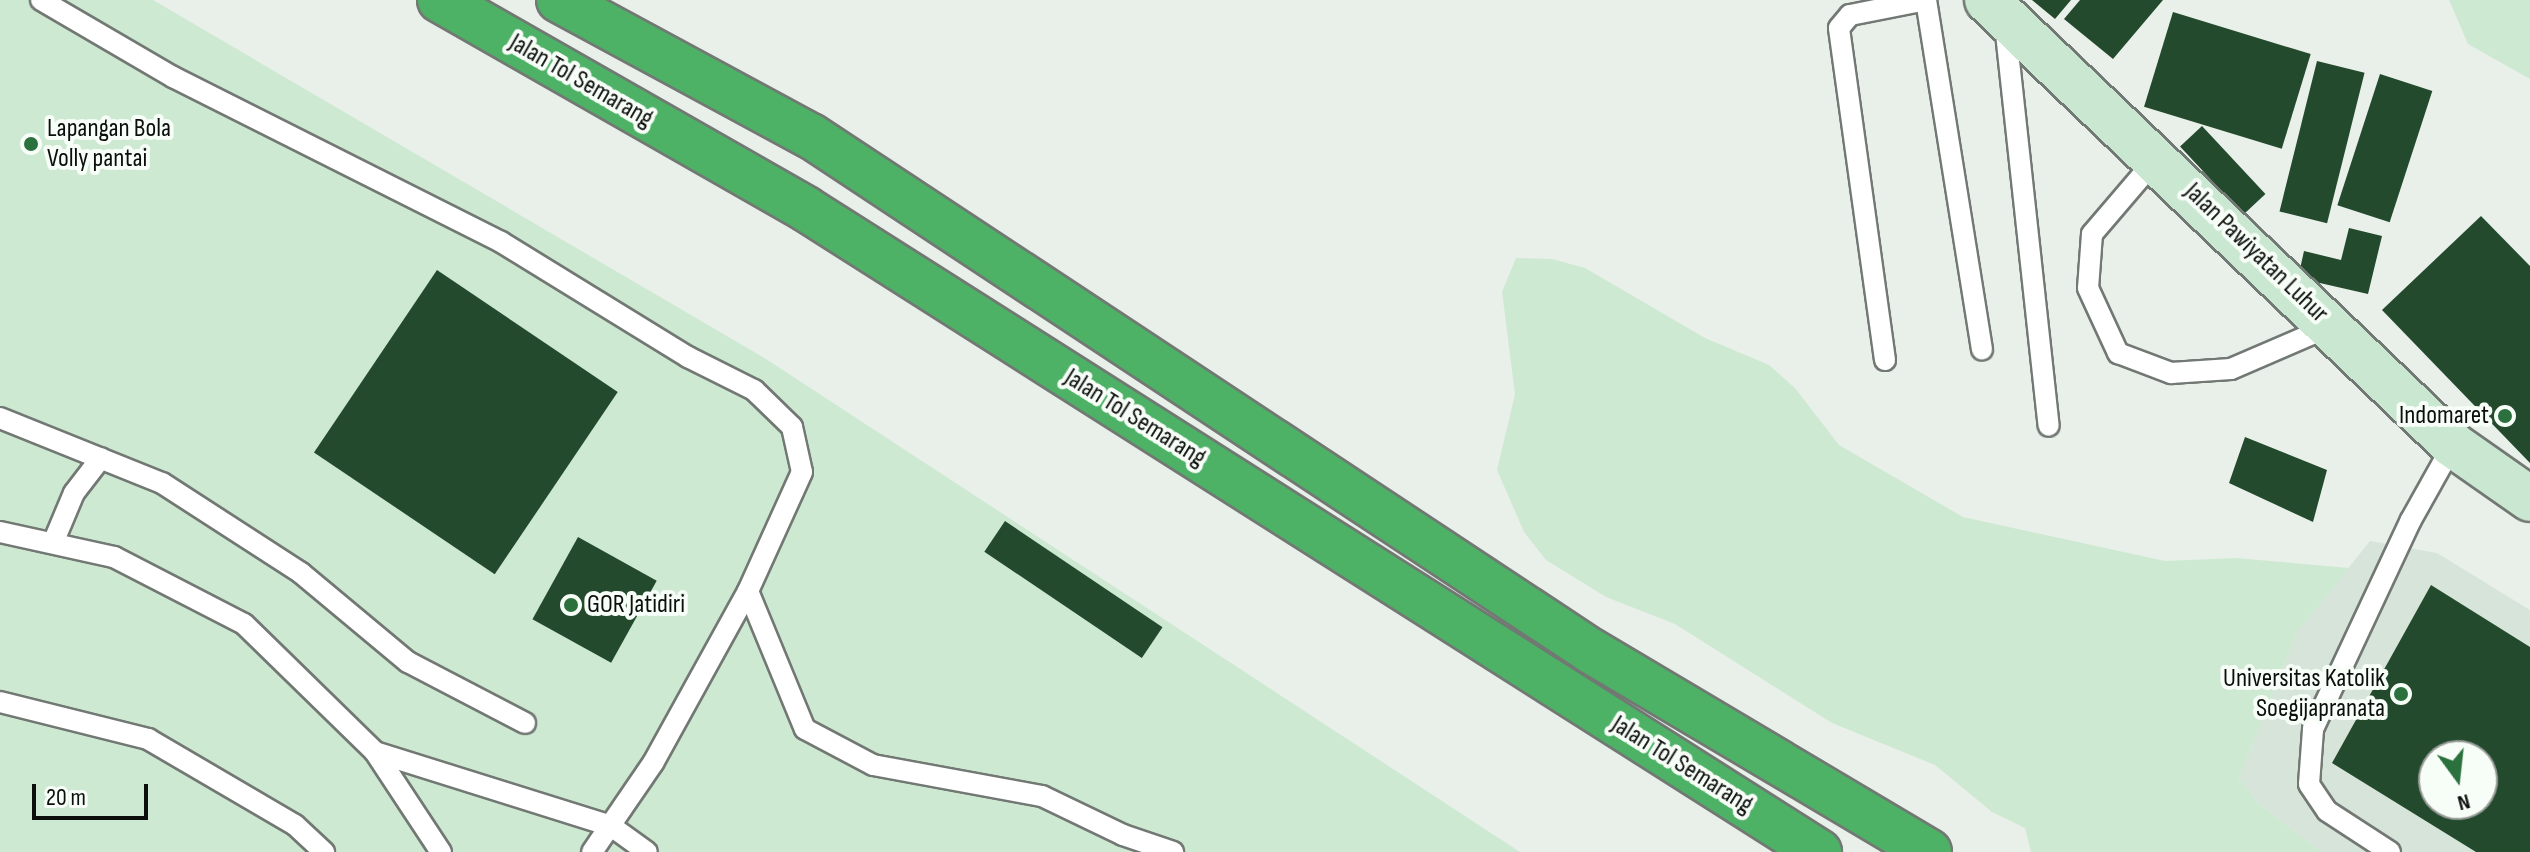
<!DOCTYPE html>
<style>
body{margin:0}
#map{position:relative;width:2530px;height:852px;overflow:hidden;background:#e9f0ea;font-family:"Sofia Sans Condensed",sans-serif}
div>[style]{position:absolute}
.built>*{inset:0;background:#d7e4d9}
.green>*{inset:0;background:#cee9d2}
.building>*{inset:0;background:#234a2c;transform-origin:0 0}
.roads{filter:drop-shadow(2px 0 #727873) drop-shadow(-2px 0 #727873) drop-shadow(0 2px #727873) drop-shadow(0 -2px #727873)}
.lane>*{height:20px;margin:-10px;padding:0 10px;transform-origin:10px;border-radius:10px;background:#fff}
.secondary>*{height:44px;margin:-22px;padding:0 22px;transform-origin:22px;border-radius:22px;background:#cae8d1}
.highway>*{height:44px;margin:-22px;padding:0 22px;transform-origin:22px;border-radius:22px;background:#4db166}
.dots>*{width:22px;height:22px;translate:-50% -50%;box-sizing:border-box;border:4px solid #f7fdf7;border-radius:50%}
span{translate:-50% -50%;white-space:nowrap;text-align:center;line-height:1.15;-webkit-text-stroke:8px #f7fdf7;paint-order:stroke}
.street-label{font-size:26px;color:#0c0e0c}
.poi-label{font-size:26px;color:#0c0e0c}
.left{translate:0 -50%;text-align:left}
.right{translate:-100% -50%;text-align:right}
.north{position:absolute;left:2418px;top:740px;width:80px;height:80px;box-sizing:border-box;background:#f7fdf7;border:2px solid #999d99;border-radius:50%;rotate:165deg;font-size:22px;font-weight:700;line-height:32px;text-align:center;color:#0c0e0c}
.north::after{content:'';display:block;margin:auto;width:28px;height:36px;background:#2b713d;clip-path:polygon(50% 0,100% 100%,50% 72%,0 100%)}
.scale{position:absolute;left:32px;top:784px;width:116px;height:36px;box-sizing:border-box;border:4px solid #0c0e0c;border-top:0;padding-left:10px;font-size:24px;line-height:28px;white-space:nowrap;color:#0c0e0c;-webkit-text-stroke:6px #f7fdf7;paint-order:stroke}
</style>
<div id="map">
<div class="built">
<div style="clip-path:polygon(evenodd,2370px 541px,2437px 553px,2530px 610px,2530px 852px,2321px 852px,2258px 803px,2239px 778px,2297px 632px,2370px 541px,2434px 756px,2482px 756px,2482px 804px,2434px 804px,2434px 756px)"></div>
</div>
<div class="green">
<div style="clip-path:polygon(0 0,153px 0,766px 359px,1520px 852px,0 852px)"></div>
<div style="clip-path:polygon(2449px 0,2530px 0,2530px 79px,2468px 44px)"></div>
<div style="clip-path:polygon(1516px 258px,1552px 259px,1585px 268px,1705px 338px,1769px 365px,1795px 388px,1839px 445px,1963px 517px,2165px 561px,2236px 558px,2349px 568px,2297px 632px,2239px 778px,2258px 803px,2321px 852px,2031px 852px,2025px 828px,1992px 812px,1935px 765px,1832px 723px,1675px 624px,1606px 597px,1546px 560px,1524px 532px,1497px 470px,1515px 394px,1502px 292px)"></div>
</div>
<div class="building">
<div style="clip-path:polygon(2032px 0,2071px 0,2055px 19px)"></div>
<div style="clip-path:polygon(2080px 0,2163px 0,2113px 59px,2064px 19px)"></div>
<div style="left:2173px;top:12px;width:144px;height:99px;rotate:17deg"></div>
<div style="left:2317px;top:61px;width:49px;height:155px;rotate:14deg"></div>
<div style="left:2380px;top:74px;width:55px;height:138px;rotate:18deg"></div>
<div style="left:2202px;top:126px;width:93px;height:30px;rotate:47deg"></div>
<div style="clip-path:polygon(2481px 216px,2530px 266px,2530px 463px,2382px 310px)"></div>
<div style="clip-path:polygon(2349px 228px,2382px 236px,2368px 294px,2298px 278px,2304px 251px,2341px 260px)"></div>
<div style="left:437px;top:270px;width:218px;height:220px;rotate:34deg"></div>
<div style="clip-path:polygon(2245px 437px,2327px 470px,2313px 522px,2229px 483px)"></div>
<div style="left:1005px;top:521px;width:190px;height:37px;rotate:34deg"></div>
<div style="left:578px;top:537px;width:90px;height:94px;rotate:29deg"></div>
<div style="clip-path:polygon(evenodd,2431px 585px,2530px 647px,2530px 852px,2476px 852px,2332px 763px,2431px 585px,2434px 756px,2482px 756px,2482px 804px,2434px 804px,2434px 756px)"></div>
</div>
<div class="roads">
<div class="lane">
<div style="left:41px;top:0;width:153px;rotate:30.3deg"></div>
<div style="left:173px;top:77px;width:367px;rotate:26.7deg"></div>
<div style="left:501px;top:242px;width:220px;rotate:31.6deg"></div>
<div style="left:688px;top:357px;width:74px;rotate:26.6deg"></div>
<div style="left:754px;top:390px;width:53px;rotate:44.2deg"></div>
<div style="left:792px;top:427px;width:46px;rotate:77.5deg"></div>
<div style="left:802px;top:472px;width:131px;rotate:114.4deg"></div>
<div style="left:748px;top:591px;width:196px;rotate:118.9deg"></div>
<div style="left:653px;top:763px;width:108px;rotate:124.4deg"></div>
<div style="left:2005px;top:24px;width:404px;rotate:83.8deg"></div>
<div style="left:2157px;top:158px;width:100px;rotate:130.5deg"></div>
<div style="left:2092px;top:234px;width:54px;rotate:94.2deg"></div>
<div style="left:2088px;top:288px;width:72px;rotate:65.2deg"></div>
<div style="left:2118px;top:353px;width:57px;rotate:20.7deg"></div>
<div style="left:2171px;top:373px;width:60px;rotate:-3.8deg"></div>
<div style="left:2231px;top:369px;width:109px;rotate:-23.3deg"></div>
<div style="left:1885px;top:360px;width:335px;rotate:-97.9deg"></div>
<div style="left:1839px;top:28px;width:17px;rotate:-50deg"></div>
<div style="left:1850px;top:15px;width:77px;rotate:-11.2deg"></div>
<div style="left:1926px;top:0;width:354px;rotate:80.9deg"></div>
<div style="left:0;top:418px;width:175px;rotate:21.9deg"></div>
<div style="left:162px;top:483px;width:166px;rotate:32.9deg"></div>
<div style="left:301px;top:573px;width:139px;rotate:39.8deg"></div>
<div style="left:408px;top:662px;width:132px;rotate:27.5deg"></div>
<div style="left:0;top:532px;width:117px;rotate:12.4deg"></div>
<div style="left:114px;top:557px;width:146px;rotate:27.3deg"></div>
<div style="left:244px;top:624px;width:183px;rotate:44.3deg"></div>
<div style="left:375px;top:752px;width:120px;rotate:56.6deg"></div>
<div style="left:53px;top:543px;width:54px;rotate:-67.2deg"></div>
<div style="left:74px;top:493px;width:44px;rotate:-52.4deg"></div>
<div style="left:748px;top:591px;width:149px;rotate:67.6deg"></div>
<div style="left:805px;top:729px;width:77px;rotate:27.9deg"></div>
<div style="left:873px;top:765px;width:172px;rotate:10.4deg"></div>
<div style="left:1042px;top:796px;width:90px;rotate:25.7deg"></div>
<div style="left:1123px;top:835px;width:53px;rotate:18.8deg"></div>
<div style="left:0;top:702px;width:153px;rotate:14deg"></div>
<div style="left:148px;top:739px;width:170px;rotate:30.3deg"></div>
<div style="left:295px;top:825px;width:40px;rotate:43deg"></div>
<div style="left:375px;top:752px;width:247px;rotate:17.4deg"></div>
<div style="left:611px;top:826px;width:44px;rotate:35.8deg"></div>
<div style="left:2390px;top:852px;width:75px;rotate:-146.9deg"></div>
<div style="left:2327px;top:811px;width:32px;rotate:-124deg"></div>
<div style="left:2309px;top:784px;width:55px;rotate:-85.8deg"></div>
<div style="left:2313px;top:729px;width:231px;rotate:-64.9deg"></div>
<div style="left:2411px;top:520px;width:86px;rotate:-60.8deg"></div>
</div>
<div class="secondary">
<div style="left:1987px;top:0;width:644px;rotate:43.68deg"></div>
<div style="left:2453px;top:445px;width:94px;rotate:35deg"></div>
</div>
<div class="highway">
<div style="left:440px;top:0;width:421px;rotate:29.7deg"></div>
<div style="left:806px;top:209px;width:1200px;rotate:32.41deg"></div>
<div style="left:559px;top:0;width:286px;rotate:28.4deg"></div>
<div style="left:811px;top:136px;width:935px;rotate:33.44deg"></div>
<div style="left:1591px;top:651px;width:393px;rotate:30.7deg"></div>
</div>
</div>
<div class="dots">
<div style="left:31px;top:144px;background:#2b713d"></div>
<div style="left:2505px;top:416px;background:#2b713d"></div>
<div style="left:571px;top:605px;background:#2b713d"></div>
<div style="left:2401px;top:694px;background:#2b713d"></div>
</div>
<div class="street-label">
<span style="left:581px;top:81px;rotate:30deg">Jalan Tol Semarang</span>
<span style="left:2256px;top:253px;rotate:44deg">Jalan Pawiyatan Luhur</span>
<span style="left:1135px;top:418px;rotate:32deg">Jalan Tol Semarang</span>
<span style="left:1682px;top:765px;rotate:32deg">Jalan Tol Semarang</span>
</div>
<div class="poi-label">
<span class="left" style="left:47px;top:144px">Lapangan Bola<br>Volly pantai</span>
<span class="right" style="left:2489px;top:416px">Indomaret</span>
<span class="left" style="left:587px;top:605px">GOR Jatidiri</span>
<span class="right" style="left:2385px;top:694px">Universitas Katolik<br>Soegijapranata</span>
</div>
<div class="north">N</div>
<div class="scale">20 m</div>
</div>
